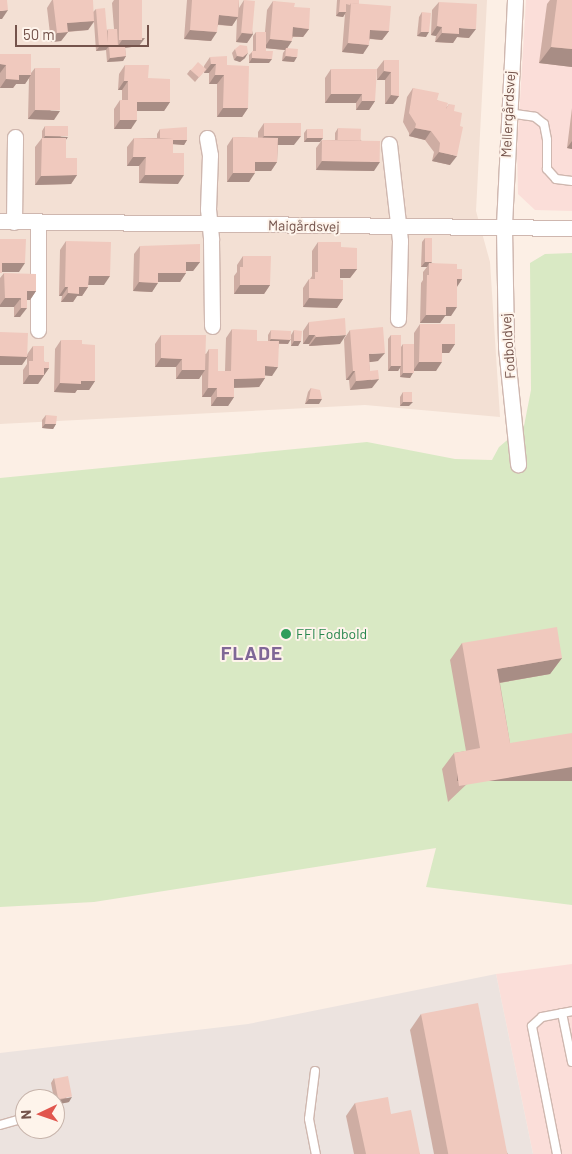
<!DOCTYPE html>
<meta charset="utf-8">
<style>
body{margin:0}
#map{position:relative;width:572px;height:1154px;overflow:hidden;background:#fcefe5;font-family:Barlow,sans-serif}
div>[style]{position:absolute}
.residential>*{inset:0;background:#f3e0d4}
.commercial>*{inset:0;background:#fbded9}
.industrial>*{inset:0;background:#ece3df}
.green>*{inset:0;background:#d9e9c4}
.roads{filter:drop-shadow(1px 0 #cfb7af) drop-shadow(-1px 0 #cfb7af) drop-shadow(0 1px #cfb7af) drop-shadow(0 -1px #cfb7af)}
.service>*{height:8px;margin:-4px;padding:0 4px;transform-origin:4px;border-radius:4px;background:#fff}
.minor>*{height:15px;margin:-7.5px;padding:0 7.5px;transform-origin:7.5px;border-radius:7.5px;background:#fff}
.wall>*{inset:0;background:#ceada3}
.shaded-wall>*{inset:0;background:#a88d85;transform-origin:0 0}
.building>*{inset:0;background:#f0c9be;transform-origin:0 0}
.dots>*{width:14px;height:14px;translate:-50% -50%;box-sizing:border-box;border:2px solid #fef4eb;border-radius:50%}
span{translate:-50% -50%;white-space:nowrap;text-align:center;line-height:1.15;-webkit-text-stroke:4px #fef4eb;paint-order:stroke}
.street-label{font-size:14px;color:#74534b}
.leisure-label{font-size:14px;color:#27864d}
.left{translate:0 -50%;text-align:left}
.district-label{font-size:19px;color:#7f6797;font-weight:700;letter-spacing:1px}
.north{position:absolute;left:15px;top:1089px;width:50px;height:50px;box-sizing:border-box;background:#fef4eb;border:1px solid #c7b4ab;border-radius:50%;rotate:267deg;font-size:14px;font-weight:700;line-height:20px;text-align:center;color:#74534b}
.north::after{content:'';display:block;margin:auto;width:18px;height:22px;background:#e1564e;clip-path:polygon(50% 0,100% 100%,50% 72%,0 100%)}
.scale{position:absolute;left:15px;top:25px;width:134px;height:22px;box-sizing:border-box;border:2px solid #74534b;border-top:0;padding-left:6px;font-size:15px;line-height:18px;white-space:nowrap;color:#74534b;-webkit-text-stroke:4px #fef4eb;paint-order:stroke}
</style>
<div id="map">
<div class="residential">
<div style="clip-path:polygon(0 0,487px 0,476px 211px,490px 262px,500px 417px,365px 405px,0 424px)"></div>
</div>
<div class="commercial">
<div style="clip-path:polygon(526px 0,572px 0,572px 211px,535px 210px,518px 194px,517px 150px)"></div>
<div style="clip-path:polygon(572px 964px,572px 1154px,533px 1154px,496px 974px)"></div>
</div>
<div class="industrial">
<div style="clip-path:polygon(evenodd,496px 974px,533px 1154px,0 1154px,0 1053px,248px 1024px,496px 974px,25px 1099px,55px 1099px,55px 1129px,25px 1129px,25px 1099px)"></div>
</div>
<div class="green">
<div style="clip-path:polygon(572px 253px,572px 905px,426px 887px,436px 848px,94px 902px,0 907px,0 478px,367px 442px,455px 459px,492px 460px,499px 447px,524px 426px,531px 390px,530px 263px,545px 254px)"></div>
</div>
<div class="roads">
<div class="service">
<div style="left:508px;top:113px;width:27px;rotate:8deg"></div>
<div style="left:535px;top:117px;width:11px;rotate:38deg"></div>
<div style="left:544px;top:124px;width:16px;rotate:79deg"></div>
<div style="left:547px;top:140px;width:29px;rotate:90deg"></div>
<div style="left:547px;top:169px;width:13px;rotate:48deg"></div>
<div style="left:556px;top:179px;width:16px;rotate:7deg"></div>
<div style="left:562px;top:1013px;width:50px;rotate:78.5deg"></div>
<div style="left:315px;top:1071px;width:48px;rotate:97.1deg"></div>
<div style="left:309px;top:1119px;width:36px;rotate:79deg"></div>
<div style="left:47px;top:1099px;width:3px;rotate:-90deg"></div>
<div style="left:0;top:1125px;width:26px;rotate:-16deg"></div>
<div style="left:557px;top:1154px;width:130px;rotate:-101.1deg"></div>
<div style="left:532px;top:1026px;width:13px;rotate:-42deg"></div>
<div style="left:542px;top:1017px;width:31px;rotate:-11deg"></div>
</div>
<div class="minor">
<div style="left:515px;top:0;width:228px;rotate:92.8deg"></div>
<div style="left:504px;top:228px;width:119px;rotate:89deg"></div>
<div style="left:506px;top:347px;width:118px;rotate:84.1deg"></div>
<div style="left:207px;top:138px;width:17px;rotate:80deg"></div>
<div style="left:210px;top:155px;width:54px;rotate:92.1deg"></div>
<div style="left:208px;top:209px;width:31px;rotate:84deg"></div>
<div style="left:211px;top:240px;width:86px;rotate:89.3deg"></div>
<div style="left:389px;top:144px;width:98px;rotate:83.5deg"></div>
<div style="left:400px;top:241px;width:78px;rotate:91.5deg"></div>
<div style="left:0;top:221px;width:572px;rotate:0.7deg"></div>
<div style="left:14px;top:222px;width:85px;rotate:-89.3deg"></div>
<div style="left:38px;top:330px;width:108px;rotate:-90deg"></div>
</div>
</div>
<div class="wall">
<div style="clip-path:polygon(52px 0,93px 0,93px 12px,96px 9px,107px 31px,108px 29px,114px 29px,112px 3px,114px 0,142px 0,139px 46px,125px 48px,126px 56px,123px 61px,107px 62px,106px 50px,96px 51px,94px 22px,88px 30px,68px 32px,61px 41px,51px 42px,47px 8px)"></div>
<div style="clip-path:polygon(187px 0,239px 0,239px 8px,244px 0,253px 34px,247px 43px,236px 42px,237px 18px,232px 26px,218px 25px,211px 41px,184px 39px)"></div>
<div style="clip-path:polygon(337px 0,359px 0,359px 4px,389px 31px,382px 40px,370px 39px,363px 54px,342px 52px,345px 14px,343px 17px,336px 16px)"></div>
<div style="clip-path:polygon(550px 0,572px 0,572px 67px,539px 63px,547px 4px)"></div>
<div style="clip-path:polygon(273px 1px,294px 7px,309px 29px,303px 37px,293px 37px,287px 48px,294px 62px,282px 61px,283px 53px,285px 50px,266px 48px,266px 51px,269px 63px,249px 63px,249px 55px,253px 51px,253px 36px,256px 32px,265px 32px,267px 10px)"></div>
<div style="clip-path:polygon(439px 2px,469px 38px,457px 37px,453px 43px,435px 42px,436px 36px,431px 35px,432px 10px)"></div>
<div style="clip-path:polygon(422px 12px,426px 37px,417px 36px,419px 17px)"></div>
<div style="clip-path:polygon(235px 49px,245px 58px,240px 62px,234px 60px,232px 53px)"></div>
<div style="clip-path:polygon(0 54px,31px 73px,35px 68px,54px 120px,28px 119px,29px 78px,25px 84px,16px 84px,13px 88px,0 88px)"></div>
<div style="clip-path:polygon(210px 57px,227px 65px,248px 108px,242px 117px,217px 117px,217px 84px,209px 84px,209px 73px,204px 73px,204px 71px,195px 82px,187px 74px,190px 70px,204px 68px,204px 66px)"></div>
<div style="clip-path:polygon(384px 60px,399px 60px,399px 96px,393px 104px,385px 104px,385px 80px,377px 80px,377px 69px)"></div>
<div style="clip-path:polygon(125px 65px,148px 78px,170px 102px,164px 111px,137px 111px,131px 129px,114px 129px,114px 109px,120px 100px,122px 100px,122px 90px,118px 90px,119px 74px)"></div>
<div style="clip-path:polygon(331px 69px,375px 101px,369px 110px,356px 110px,356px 103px,325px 103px,325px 78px)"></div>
<div style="clip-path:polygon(413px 88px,437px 100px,447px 107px,449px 104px,454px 111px,450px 165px,432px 161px,434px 152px,425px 140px,409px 136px,409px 133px,403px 122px,407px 97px)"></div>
<div style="clip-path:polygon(572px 108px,572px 149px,567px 148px)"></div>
<div style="clip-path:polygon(264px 123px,294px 145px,278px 145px,277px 162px,271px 171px,255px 171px,249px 182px,227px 182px,227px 146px,233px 137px,258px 138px,258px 132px)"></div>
<div style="clip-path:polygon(45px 126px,66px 140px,66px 158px,77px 175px,71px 184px,35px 185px,35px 147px,42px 138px,42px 131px)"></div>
<div style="clip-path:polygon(338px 128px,361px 140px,374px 171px,316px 170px,316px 148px,322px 140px,335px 140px,335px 133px)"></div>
<div style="clip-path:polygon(160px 129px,187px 140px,184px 145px,173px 144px,173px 153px,178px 184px,139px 183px,139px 166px,127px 166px,127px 147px,134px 138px,157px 138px,157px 134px)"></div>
<div style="clip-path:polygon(307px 129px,320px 142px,304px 142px,304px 133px)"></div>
<div style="clip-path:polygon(425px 238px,431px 263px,457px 269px,462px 279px,457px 287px,451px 316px,445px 316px,440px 323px,420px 323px,421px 283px,423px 280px,423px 272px,427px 267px,421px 267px,422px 242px)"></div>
<div style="clip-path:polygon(66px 241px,104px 285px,88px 285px,88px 287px,82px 296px,77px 296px,73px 302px,61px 302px,62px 296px,59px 296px,60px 250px)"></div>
<div style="clip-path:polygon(318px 242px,341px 247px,357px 269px,350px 278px,340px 278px,343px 299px,337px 308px,303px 307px,303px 288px,309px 279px,310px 279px,312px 276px,312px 251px)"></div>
<div style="clip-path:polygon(140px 246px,200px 262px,193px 271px,186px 271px,186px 273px,180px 282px,158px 282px,152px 292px,133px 291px,134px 254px)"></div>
<div style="clip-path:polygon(243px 256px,270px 285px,264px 294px,234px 294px,234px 276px,237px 272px,237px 265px)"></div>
<div style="clip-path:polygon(4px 273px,36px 291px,30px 300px,27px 300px,20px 317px,14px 317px,14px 307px,0 307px,0 278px)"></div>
<div style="clip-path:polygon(309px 322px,340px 344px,309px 346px,309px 344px,303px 344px,303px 331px)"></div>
<div style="clip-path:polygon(420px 324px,455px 344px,449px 353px,442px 353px,436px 371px,413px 371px,410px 378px,400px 377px,400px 368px,398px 371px,388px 371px,388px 339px,391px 335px,401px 347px,403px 344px,414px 344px,414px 333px)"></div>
<div style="clip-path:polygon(232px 329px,257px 341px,268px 341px,268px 335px,271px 330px,288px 344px,279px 344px,272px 376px,265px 375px,265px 378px,259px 387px,234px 388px,234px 397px,228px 406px,211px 406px,211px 397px,202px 397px,202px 374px,199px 379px,176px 379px,176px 367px,155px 367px,155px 344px,161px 335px,206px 354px,209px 349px,218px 371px,225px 371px,226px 338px)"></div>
<div style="clip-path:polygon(294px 330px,301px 341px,298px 346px,291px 346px,291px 335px)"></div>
<div style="clip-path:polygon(350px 330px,378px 361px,369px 362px,372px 388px,350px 390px,349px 380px,346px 380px,344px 339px)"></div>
<div style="clip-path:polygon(61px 340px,82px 344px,95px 381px,89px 390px,77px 390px,75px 393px,54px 392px,55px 349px)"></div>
<div style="clip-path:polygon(33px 346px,49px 368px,38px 384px,23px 384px,23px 370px,27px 364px,27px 358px,22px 365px,28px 353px)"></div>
<div style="clip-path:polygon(311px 388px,319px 404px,305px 404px,308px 392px)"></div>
<div style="clip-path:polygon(403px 392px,409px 406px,400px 406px,400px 397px)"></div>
<div style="clip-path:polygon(46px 415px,56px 424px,53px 429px,42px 428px,42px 420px)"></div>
<div style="clip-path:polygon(462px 643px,562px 658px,550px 674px,500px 683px,510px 743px,448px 802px,442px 769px,454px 753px,466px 751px,450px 660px)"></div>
<div style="clip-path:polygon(421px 1014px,508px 1154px,434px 1154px,410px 1030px)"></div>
<div style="clip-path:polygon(54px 1078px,69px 1102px,55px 1105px,55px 1099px,54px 1099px,51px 1083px)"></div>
<div style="clip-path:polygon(355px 1103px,391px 1114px,420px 1154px,354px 1154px,346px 1116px)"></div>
</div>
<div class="shaded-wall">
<div style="clip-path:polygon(8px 10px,2px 19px,0 19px,0 11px)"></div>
<div style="clip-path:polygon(339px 12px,346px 12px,343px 17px,336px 16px)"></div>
<div style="clip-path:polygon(219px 15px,238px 17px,232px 26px,213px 24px)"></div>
<div style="clip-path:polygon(94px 21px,88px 30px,61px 32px,67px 23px)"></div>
<div style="clip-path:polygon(437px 26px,442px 27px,436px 36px,431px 35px)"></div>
<div style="clip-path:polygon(293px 27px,309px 29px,303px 37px,287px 36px)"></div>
<div style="clip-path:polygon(459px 28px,476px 29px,469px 38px,457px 37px,453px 43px,435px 42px,442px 33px)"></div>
<div style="clip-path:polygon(190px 30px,217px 32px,211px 41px,184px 39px)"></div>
<div style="clip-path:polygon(370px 30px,389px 31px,382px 40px,364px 38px)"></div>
<div style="clip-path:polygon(68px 32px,61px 41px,51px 42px,57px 33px)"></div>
<div style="clip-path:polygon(421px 32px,429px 32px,426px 37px,417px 36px)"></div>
<div style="clip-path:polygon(242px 33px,253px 34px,247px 43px,236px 42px)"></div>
<div style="clip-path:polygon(145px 38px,139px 46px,116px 49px,122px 40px)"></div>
<div style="clip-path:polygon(270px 39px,292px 41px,286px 50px,286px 48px,285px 50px,264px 48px)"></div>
<div style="clip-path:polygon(348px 43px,369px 45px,363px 54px,342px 52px)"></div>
<div style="clip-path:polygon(109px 46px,106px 50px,96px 51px,99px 47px)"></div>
<div style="clip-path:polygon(551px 47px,572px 49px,572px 67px,539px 63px)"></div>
<div style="clip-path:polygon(248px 53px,245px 58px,240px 62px,234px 60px,237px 56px)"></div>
<div style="clip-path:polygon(126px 56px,123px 61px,107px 62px,110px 58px)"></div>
<div style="clip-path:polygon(286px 56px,297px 57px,294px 62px,282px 61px)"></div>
<div style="clip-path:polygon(252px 58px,272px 59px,269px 63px,249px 63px)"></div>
<div style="clip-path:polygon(0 64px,6px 65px,0 73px)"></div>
<div style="clip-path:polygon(211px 64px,216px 64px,209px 73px,204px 73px)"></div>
<div style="clip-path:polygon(384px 71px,391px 72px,385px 80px,377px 80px)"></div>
<div style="clip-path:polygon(19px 75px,31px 75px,25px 84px,16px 84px,13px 88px,0 88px,6px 79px)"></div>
<div style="clip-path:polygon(215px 75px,224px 75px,217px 84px,209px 84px)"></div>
<div style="clip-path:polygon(124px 81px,128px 81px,122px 90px,118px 90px)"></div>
<div style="clip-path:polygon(331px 94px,362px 94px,356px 103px,325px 103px)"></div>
<div style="clip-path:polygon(391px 95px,399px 96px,393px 104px,385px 104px)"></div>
<div style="clip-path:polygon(362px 101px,375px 101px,369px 110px,356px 110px)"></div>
<div style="clip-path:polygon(137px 102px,170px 102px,164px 111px,131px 111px)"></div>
<div style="clip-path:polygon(223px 108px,248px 108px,242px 117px,217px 117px)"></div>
<div style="clip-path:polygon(35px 110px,60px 111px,54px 120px,28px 119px)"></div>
<div style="clip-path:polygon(120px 120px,137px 120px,131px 129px,114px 129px)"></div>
<div style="clip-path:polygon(415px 128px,431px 131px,425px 140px,409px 136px)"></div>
<div style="clip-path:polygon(45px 136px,68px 137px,65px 141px,42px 141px)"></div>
<div style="clip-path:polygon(264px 136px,301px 136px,294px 145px,257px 145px)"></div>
<div style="clip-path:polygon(307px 138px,323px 138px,320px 142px,304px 142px)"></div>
<div style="clip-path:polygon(160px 139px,187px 140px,184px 145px,157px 143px)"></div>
<div style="clip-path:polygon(572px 141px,572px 149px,567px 148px)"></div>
<div style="clip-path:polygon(439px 152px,457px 156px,450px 165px,432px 161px)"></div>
<div style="clip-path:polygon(133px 157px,146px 157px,139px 166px,127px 166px)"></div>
<div style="clip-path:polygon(322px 161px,380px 162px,374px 171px,316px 170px)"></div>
<div style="clip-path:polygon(255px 162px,277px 162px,271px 171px,249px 171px)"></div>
<div style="clip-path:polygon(233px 173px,255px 173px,249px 182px,227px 182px)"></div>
<div style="clip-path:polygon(77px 175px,71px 184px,35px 185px,41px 176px)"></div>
<div style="clip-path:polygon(145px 175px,184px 175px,178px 184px,139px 183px)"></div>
<div style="clip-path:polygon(186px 262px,200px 262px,193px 271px,180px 271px)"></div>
<div style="clip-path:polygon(425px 262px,432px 262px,429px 266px,429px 263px,427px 267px,421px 267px)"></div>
<div style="clip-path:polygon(2px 263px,25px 263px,19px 272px,0 272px)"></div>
<div style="clip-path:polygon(340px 269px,357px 269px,350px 278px,334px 278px)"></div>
<div style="clip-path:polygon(158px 273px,186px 273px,180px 282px,152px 282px)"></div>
<div style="clip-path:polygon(89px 276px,110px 276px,104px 285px,82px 285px)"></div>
<div style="clip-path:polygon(457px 279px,462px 279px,456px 288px)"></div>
<div style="clip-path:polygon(139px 282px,158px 283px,152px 292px,133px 291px)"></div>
<div style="clip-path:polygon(240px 285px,270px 285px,264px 294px,234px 294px)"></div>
<div style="clip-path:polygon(65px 287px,68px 287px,62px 296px,59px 296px)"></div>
<div style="clip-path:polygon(79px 287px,88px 287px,82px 296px,77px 296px,73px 302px,61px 302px,68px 293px)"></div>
<div style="clip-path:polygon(27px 291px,36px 291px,30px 300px,20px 300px)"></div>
<div style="clip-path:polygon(5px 298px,21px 298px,14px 307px,0 307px,0 305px)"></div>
<div style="clip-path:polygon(309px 298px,343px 299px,337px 308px,303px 307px)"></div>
<div style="clip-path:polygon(446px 307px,457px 307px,451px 316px,445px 316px,440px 323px,420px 323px,426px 315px)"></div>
<div style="clip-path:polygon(21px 308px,27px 308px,20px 317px,14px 317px)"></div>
<div style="clip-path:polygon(309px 335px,315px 335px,309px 344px,303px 344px)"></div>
<div style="clip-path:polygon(346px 335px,340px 344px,309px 346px,316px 337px)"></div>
<div style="clip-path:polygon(271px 339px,291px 339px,288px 344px,268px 343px)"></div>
<div style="clip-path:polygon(294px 341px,301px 341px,298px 346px,291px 346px)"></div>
<div style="clip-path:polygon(442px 344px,455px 344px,449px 353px,436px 353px)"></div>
<div style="clip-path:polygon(385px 353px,378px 361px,363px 363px,369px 354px)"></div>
<div style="clip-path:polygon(0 356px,28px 356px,22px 365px,0 365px)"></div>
<div style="clip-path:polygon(161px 358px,182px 359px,176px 367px,155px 367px)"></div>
<div style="clip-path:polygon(419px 362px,442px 362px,436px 371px,413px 371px)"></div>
<div style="clip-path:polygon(265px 366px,278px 367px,272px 376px,259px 375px)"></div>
<div style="clip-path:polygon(391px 366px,401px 366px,398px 371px,388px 371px)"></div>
<div style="clip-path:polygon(44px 368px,49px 368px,38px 384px,23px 384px,29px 375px)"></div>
<div style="clip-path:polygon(182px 370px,205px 370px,199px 379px,176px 379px)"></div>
<div style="clip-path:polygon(353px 371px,355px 371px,349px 380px,346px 380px)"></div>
<div style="clip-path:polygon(403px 373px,413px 373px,410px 378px,400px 377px)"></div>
<div style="clip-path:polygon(265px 378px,259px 387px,228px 388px,234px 379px)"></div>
<div style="clip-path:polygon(379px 379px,372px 388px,350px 390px,356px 381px)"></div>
<div style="clip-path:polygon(81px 381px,95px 381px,89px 390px,77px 390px,75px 393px,54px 392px,60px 383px)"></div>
<div style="clip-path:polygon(208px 388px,217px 388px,211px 397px,202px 397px)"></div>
<div style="clip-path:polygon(217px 397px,234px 397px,228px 406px,211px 406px)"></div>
<div style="clip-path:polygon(309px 399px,322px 399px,319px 404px,305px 404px)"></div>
<div style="clip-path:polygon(403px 402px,413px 402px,409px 406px,400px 406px)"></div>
<div style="clip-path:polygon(45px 424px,56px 424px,53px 429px,42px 428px)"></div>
<div style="clip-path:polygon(562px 658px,550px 674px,486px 685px,497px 669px)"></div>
<div style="left:572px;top:767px;width:14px;height:115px;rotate:90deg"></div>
<div style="clip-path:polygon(72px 1097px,69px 1102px,55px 1105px,59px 1100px)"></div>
</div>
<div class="building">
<div style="clip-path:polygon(0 0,7px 0,8px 10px,0 11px)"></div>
<div style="clip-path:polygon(53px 0,93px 0,94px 21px,67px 23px,68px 32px,57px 33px)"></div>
<div style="left:119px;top:0;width:23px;height:40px"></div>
<div style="clip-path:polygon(192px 0,239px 0,238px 17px,219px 15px,217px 32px,190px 30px)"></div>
<div style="left:244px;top:0;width:11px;height:33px;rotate:5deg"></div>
<div style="clip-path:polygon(340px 0,359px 0,359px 4px,351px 3px,350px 5px,346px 4px,346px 12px,339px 12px)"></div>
<div style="clip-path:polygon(557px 0,572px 0,572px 49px,551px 47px)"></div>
<div style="clip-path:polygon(273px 1px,295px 3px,294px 7px,310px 8px,309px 29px,293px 27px,292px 41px,270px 39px)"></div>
<div style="clip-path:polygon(439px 2px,477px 4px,476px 29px,459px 28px,459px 34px,442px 33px,442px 27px,437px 26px)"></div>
<div style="clip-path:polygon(351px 3px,391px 6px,389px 31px,370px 30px,369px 45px,348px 43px)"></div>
<div style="clip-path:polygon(105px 8px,108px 43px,108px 29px,117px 29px,118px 46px,125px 46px,126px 56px,110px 58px,109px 46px,99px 47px,96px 9px)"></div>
<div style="clip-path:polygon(422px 12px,431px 13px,429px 32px,421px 32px)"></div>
<div style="clip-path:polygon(256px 32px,266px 32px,266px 51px,273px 51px,272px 59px,252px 58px,252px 51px,256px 51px)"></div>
<div style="clip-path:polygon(240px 45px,247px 46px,248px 53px,243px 57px,237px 56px,235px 49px)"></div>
<div style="left:286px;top:48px;width:12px;height:8px;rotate:5deg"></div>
<div style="clip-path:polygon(0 54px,31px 54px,31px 75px,19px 75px,19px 80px,6px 79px,6px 65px,0 64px)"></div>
<div style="clip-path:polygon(227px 56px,227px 65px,249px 66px,248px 108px,223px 108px,224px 75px,215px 75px,216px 64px,211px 64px,210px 57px)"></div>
<div style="clip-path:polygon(384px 60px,399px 60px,399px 96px,391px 95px,391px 72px,384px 71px)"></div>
<div style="left:198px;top:62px;width:11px;height:11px;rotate:41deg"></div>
<div style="clip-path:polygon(125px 65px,149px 65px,148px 78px,170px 79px,170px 102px,137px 102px,137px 120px,120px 120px,120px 100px,128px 100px,128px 81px,124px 81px)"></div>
<div style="left:35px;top:68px;width:25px;height:42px"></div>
<div style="clip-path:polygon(331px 69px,377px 69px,375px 101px,362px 101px,362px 94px,331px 94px)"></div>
<div style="clip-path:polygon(413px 88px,439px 93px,437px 100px,448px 103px,446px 109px,449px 104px,455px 105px,454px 111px,462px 113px,460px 126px,463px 127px,457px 156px,439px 152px,440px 143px,431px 131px,415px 128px,416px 124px,409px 113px)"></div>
<div style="left:264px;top:123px;width:37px;height:13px"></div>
<div style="left:45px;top:126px;width:23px;height:10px"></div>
<div style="clip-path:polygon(187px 127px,187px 140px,173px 140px,173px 139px,160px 138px,160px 129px)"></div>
<div style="left:338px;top:128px;width:23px;height:12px;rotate:2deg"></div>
<div style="left:307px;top:129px;width:16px;height:9px"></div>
<div style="clip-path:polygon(233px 137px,278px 138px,277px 162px,255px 162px,255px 173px,233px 173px)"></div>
<div style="clip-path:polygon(42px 138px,66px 138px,66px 158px,77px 158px,77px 175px,41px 176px)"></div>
<div style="clip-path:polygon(134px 138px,173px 139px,173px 153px,184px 153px,184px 175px,145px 175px,146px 157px,133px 157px)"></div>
<div style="left:322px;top:140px;width:58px;height:21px;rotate:1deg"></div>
<div style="left:425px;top:238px;width:7px;height:24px"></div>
<div style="clip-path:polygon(0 239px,26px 239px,25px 263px,2px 263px,2px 273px,0 273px)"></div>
<div style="clip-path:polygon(66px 241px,111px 242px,110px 276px,89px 276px,88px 287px,79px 287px,79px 294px,68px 293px,68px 287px,65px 287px)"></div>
<div style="clip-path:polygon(318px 242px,341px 242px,341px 247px,357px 248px,357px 269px,340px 269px,340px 280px,343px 280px,343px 299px,309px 298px,309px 279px,315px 279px,315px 272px,318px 272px)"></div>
<div style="clip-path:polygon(200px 244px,200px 262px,186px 262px,186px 273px,158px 273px,158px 283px,139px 282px,140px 246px)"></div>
<div style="clip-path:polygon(243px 256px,271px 256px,270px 285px,240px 285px,240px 267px,243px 267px)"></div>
<div style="clip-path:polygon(429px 263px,457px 264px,457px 269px,462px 269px,462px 279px,457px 279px,457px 307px,446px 307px,446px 315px,426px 315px,427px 275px,429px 275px)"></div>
<div style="clip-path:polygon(4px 273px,36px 274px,36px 291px,27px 291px,27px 308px,21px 308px,21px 298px,5px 298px)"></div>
<div style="clip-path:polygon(345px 318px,346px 335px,316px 337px,315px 335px,309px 335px,309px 322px)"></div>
<div style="clip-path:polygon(420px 324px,455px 324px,455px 344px,442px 344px,442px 362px,419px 362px)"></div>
<div style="clip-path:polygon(383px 327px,385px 353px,369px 354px,370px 371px,378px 370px,379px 379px,356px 381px,355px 371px,353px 371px,350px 330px)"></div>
<div style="clip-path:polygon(232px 329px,257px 330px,257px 341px,279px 341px,278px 367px,265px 366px,265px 378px,234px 379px,234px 397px,217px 397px,217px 388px,208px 388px,209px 349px,218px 349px,218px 371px,231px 371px)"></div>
<div style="left:271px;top:330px;width:20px;height:9px;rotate:3deg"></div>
<div style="clip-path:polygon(294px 330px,302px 331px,301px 341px,294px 341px)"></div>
<div style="left:0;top:332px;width:28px;height:24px;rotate:2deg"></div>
<div style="clip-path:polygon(161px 335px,206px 335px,205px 370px,182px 370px,182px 359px,161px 358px)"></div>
<div style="left:391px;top:335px;width:10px;height:31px"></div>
<div style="clip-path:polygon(61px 340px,82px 340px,82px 344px,95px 345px,95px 381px,81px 381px,81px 384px,60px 383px)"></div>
<div style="left:403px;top:344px;width:11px;height:29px"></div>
<div style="clip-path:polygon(33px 346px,44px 346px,44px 362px,49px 362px,49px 368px,44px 368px,44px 375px,29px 375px,29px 361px,33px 361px)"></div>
<div style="clip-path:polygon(311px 388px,320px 390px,322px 399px,309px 399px)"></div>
<div style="left:403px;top:392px;width:9px;height:10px"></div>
<div style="clip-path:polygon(46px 415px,57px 416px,56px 424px,45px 424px)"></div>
<div style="clip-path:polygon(557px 627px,562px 658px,497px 669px,510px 743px,572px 733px,572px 767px,459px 786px,454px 753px,480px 748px,462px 643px)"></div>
<div style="left:478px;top:1003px;width:154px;height:58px;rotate:79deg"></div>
<div style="left:68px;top:1076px;width:21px;height:14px;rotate:79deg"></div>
<div style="clip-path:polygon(388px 1097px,391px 1114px,411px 1110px,420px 1154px,366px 1154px,355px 1103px)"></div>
</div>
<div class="dots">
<div style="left:286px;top:634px;background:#2e9e5b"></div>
</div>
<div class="street-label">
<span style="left:508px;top:114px;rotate:-87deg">Mellergårdsvej</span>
<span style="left:304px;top:226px;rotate:1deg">Maigårdsvej</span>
<span style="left:508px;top:346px;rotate:-94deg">Fodboldvej</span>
</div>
<div class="leisure-label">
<span class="left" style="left:296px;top:634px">FFI Fodbold</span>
</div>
<div class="district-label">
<span style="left:252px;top:653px">FLADE</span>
</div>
<div class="north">N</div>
<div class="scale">50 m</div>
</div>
